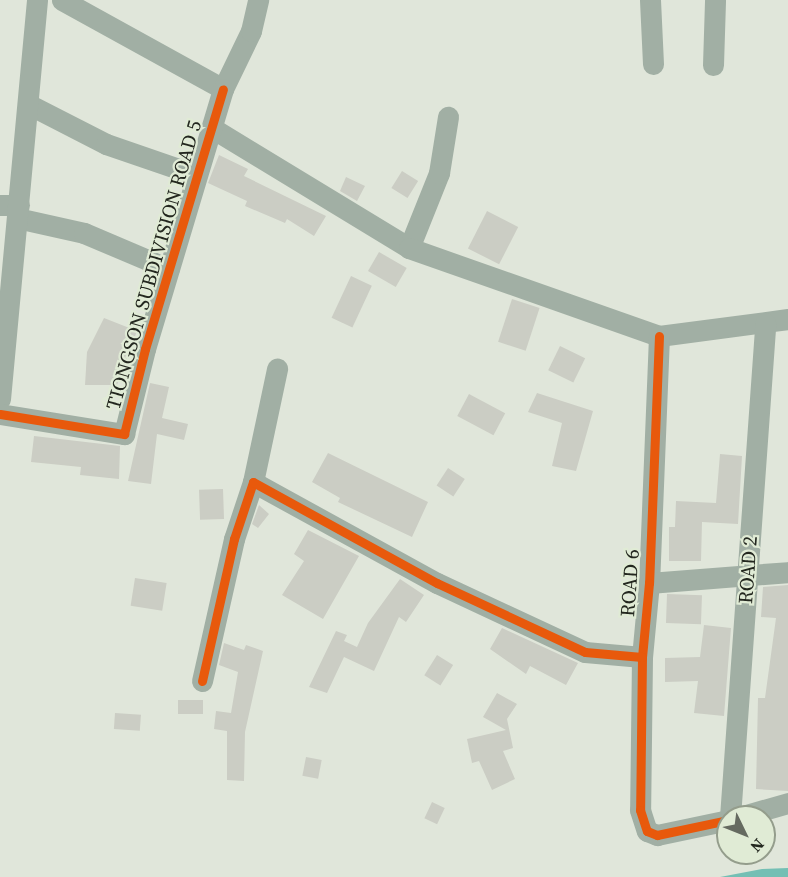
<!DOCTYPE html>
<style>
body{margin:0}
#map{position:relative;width:788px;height:877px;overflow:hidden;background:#e0e6da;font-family:"Source Serif 4",serif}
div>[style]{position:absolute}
.water>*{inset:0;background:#74bfb4}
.building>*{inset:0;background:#cbcdc4;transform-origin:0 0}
.street>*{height:21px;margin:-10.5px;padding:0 10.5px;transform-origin:10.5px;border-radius:10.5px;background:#a1afa4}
.cycleway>*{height:9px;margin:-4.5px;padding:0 4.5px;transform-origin:4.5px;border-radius:4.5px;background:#e8590c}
span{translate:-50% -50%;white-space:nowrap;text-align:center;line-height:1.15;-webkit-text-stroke:4.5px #e0ebd5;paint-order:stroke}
.street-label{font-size:20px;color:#23271f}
.north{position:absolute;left:716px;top:805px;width:60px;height:60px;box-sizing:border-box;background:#e0ebd5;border:2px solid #949d8c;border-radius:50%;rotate:133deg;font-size:16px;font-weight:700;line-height:24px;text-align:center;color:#23271f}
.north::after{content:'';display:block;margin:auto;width:21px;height:27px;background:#656a60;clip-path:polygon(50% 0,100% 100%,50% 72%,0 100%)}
</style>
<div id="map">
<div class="water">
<div style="clip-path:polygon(788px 868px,788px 877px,720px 877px,762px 869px)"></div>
</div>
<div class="building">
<div style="clip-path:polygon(219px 155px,248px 169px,244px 176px,326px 216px,314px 236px,287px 219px,285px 223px,245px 206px,247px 201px,208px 183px)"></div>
<div style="left:402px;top:171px;width:19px;height:20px;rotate:32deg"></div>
<div style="clip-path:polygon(346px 177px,365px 186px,357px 201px,340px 191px)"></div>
<div style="left:487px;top:211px;width:35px;height:42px;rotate:27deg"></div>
<div style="left:379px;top:252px;width:32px;height:22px;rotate:30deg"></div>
<div style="left:351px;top:276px;width:23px;height:46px;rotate:25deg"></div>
<div style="left:512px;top:299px;width:29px;height:45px;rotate:18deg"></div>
<div style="clip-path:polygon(104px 318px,137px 331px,117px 385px,85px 385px,87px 352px)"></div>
<div style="left:560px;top:346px;width:28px;height:27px;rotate:26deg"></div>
<div style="clip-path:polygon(150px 383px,169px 387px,162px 418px,188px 424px,184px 440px,157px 434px,151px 484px,128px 481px)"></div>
<div style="clip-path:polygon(537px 393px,593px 411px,576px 471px,552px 466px,562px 423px,528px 412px)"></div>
<div style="left:469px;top:394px;width:41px;height:25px;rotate:28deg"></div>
<div style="clip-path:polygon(34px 436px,120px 446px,119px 479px,80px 475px,81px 467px,31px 462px)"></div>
<div style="clip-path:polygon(328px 453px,428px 502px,412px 537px,338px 502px,340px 498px,312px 482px)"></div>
<div style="clip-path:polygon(720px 454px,742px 456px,738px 524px,702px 522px,701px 561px,669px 561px,669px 527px,675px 527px,676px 501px,716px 503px)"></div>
<div style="left:448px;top:468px;width:20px;height:21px;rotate:33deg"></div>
<div style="left:223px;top:489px;width:30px;height:24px;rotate:88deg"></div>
<div style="clip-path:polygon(259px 505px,269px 514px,258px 528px,252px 524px)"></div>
<div style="clip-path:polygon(308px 530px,359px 556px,323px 619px,282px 595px,304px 561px,294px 554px)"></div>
<div style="left:135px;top:578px;width:32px;height:28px;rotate:9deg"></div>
<div style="clip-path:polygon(400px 579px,424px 595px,406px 622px,399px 617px,374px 671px,344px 657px,327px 693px,309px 687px,336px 631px,347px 635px,344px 641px,357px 647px,368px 623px)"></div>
<div style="clip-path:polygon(788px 585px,788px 791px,756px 789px,758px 698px,765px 698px,776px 618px,761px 617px,763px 587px)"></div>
<div style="left:667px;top:594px;width:35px;height:29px;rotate:2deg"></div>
<div style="clip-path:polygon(704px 625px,731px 628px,724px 716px,694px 713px,698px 681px,665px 682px,665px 658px,700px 657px)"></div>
<div style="clip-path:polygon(502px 628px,578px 663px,566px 685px,530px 666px,526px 674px,490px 649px)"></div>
<div style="clip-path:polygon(224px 643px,244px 650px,246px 645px,263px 651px,245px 732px,244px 781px,227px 780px,227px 731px,214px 729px,216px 711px,231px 713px,238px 672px,219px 665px)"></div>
<div style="left:437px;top:655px;width:19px;height:24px;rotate:32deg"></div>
<div style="clip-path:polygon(497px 693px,517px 704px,507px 719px,513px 748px,503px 751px,515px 779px,492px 790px,479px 761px,472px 763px,467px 739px,506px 730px,483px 717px)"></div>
<div style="left:203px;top:700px;width:14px;height:25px;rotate:90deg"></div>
<div style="left:115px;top:713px;width:26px;height:16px;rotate:4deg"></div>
<div style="left:306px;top:757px;width:16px;height:19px;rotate:11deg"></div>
<div style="left:432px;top:802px;width:14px;height:18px;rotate:25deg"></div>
</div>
<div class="street">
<div style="left:62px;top:0;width:184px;rotate:28.9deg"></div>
<div style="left:223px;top:89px;width:64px;rotate:-64.2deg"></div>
<div style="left:251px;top:31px;width:32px;rotate:-77deg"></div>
<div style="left:650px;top:0;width:64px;rotate:87.3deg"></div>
<div style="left:713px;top:65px;width:65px;rotate:-88.2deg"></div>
<div style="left:28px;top:104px;width:88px;rotate:27.1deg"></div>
<div style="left:106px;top:144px;width:95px;rotate:19deg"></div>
<div style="left:212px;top:128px;width:231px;rotate:31.3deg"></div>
<div style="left:409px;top:248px;width:81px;rotate:-68.2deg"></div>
<div style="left:439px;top:173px;width:57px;rotate:-80.9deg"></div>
<div style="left:0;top:205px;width:19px"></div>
<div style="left:17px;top:218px;width:69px;rotate:12.6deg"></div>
<div style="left:84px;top:233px;width:92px;rotate:23deg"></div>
<div style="left:409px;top:248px;width:265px;rotate:19.4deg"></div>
<div style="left:659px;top:336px;width:130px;rotate:-7.5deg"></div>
<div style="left:659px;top:336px;width:247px;rotate:92.3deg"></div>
<div style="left:649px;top:583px;width:74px;rotate:95.4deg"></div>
<div style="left:642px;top:657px;width:153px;rotate:90.7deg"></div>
<div style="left:640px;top:810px;width:22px;rotate:72deg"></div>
<div style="left:647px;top:831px;width:11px;rotate:22deg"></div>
<div style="left:657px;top:835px;width:73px;rotate:-11.9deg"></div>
<div style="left:0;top:399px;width:401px;rotate:-84.7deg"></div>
<div style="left:0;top:414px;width:126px;rotate:9.2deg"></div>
<div style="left:124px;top:434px;width:88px;rotate:-76.1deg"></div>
<div style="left:145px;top:349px;width:271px;rotate:-73.3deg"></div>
<div style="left:253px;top:482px;width:116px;rotate:-78deg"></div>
<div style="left:649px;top:583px;width:139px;rotate:-4.5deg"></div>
<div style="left:202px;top:681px;width:146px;rotate:-77.3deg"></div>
<div style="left:234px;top:539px;width:60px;rotate:-71.6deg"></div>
<div style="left:253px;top:482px;width:210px;rotate:28.8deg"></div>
<div style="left:437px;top:583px;width:163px;rotate:25deg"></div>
<div style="left:585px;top:652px;width:57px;rotate:5deg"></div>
<div style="left:730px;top:817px;width:495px;rotate:-85.9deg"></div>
<div style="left:739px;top:817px;width:51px;rotate:-15.9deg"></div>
</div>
<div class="cycleway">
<div style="left:659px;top:336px;width:247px;rotate:92.3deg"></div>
<div style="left:649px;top:583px;width:74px;rotate:95.4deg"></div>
<div style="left:642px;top:657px;width:153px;rotate:90.7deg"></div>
<div style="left:640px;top:810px;width:22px;rotate:72deg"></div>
<div style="left:647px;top:831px;width:11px;rotate:22deg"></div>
<div style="left:657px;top:835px;width:73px;rotate:-11.9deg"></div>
<div style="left:0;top:414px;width:126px;rotate:9.2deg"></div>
<div style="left:124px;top:434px;width:88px;rotate:-76.1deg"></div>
<div style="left:145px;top:349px;width:271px;rotate:-73.3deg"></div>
<div style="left:202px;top:681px;width:146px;rotate:-77.3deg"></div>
<div style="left:234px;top:539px;width:60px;rotate:-71.6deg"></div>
<div style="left:253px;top:482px;width:210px;rotate:28.8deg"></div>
<div style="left:437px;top:583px;width:163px;rotate:25deg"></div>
<div style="left:585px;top:652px;width:57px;rotate:5deg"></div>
</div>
<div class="street-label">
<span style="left:154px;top:265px;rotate:-74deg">TIONGSON SUBDIVISION ROAD 5</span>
<span style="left:748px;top:570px;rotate:-86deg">ROAD 2</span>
<span style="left:630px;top:583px;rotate:-86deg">ROAD 6</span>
</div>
<div class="north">N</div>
</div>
